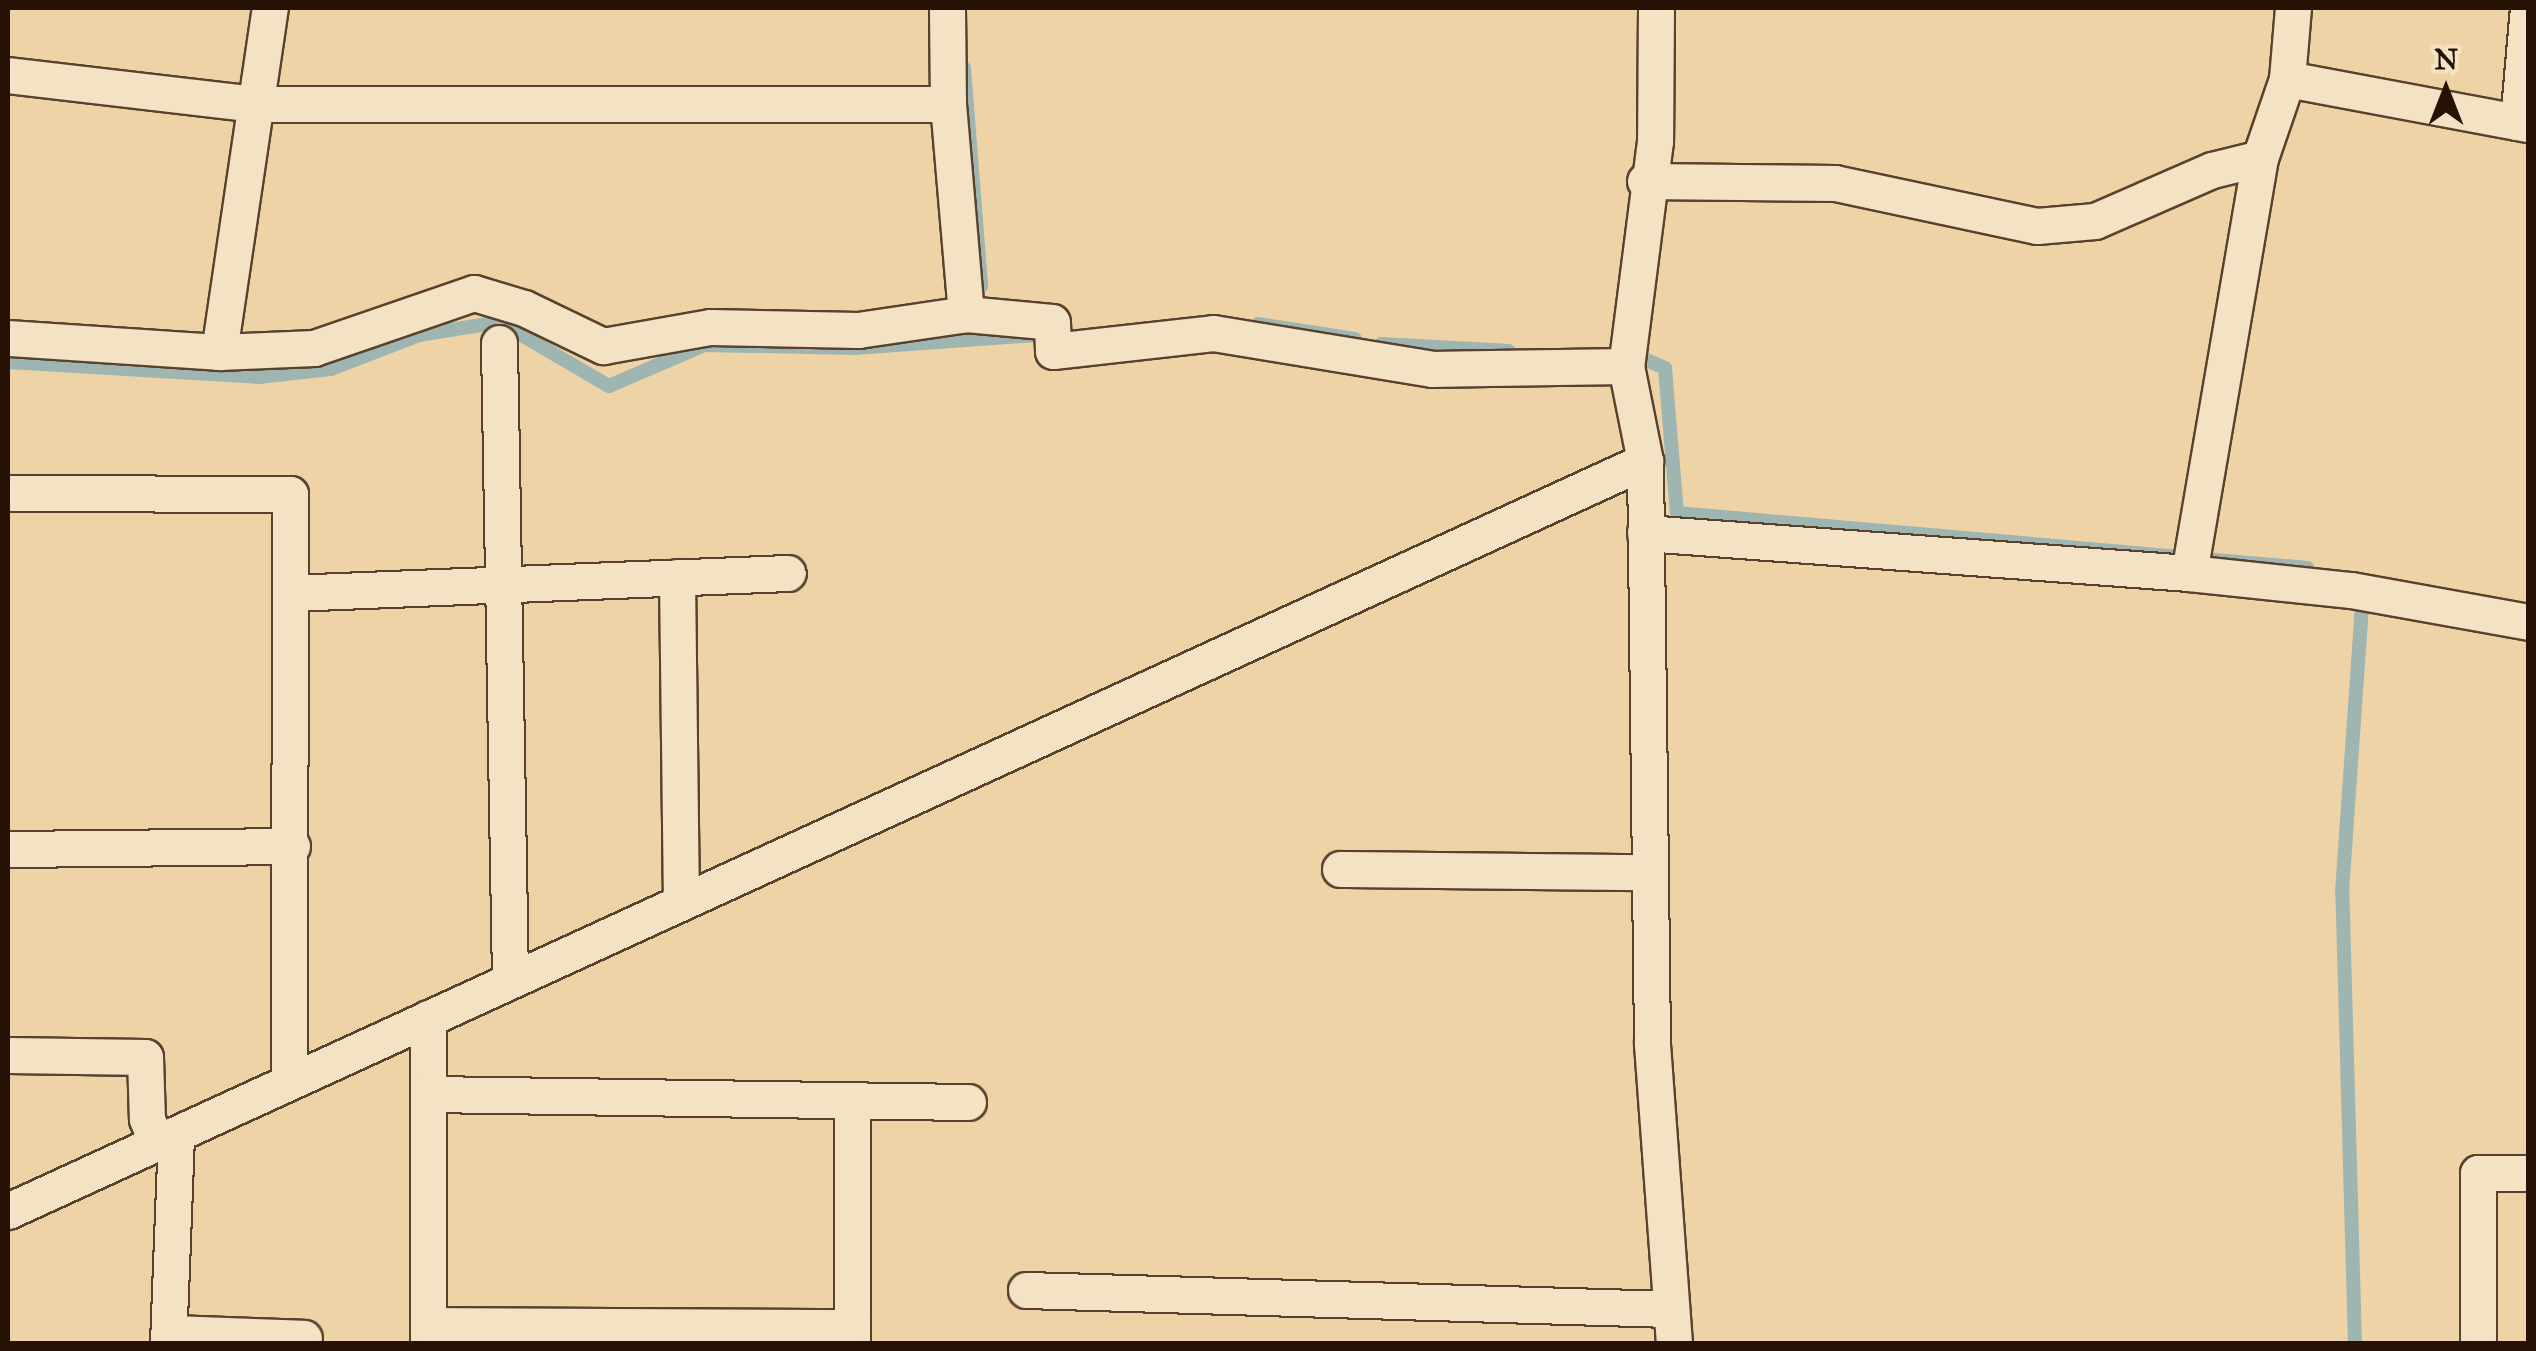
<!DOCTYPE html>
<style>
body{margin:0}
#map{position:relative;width:2536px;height:1351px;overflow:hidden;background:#eed3a6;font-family:"IM FELL Great Primer",serif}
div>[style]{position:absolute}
.stream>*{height:14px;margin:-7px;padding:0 7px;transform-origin:7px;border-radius:7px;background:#9eb5b2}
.roads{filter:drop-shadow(2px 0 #58422d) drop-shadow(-2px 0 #58422d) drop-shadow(0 2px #58422d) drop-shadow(0 -2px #58422d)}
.minor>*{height:35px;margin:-17.5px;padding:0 17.5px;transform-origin:17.5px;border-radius:17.5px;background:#f4e2c5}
span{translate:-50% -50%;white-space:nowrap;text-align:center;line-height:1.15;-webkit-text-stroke:10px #f4e2c5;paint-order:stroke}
.frame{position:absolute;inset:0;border:10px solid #261205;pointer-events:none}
.north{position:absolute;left:2396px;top:40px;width:100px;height:100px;-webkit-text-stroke:8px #f4e2c5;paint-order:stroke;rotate:0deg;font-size:28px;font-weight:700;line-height:40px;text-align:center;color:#261205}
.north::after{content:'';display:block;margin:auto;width:35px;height:45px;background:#261205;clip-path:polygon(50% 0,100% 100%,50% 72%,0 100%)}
</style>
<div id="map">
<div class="stream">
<div style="left:964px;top:68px;width:219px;rotate:85.5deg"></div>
<div style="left:1258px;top:324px;width:98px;rotate:8.8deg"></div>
<div style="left:1381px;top:344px;width:128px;rotate:3.1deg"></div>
<div style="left:1630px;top:353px;width:38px;rotate:23deg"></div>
<div style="left:1665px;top:368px;width:145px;rotate:85.3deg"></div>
<div style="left:1677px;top:513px;width:633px;rotate:4.98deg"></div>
<div style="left:8px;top:362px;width:251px;rotate:3.4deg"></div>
<div style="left:259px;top:377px;width:72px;rotate:-6.3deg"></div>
<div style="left:331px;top:369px;width:94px;rotate:-21.1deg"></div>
<div style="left:419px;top:335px;width:81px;rotate:-9.2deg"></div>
<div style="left:499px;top:322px;width:127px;rotate:30.2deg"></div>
<div style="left:609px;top:386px;width:103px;rotate:-23.3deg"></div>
<div style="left:704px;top:345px;width:151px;rotate:1.1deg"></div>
<div style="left:855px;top:348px;width:182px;rotate:-4.1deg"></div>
<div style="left:2355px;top:1344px;width:452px;rotate:-91.6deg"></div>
<div style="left:2342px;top:892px;width:285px;rotate:-86deg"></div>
</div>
<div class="roads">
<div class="minor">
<div style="left:1656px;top:8px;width:133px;rotate:90.4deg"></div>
<div style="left:1655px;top:141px;width:227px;rotate:97.3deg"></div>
<div style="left:1626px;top:366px;width:97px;rotate:78.7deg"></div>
<div style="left:1645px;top:461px;width:583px;rotate:89.31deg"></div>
<div style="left:1652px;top:1044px;width:301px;rotate:85.8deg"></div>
<div style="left:8px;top:75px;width:250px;rotate:6.7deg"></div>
<div style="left:256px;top:104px;width:692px"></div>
<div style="left:948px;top:104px;width:96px;rotate:-90.6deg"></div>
<div style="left:2287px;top:79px;width:245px;rotate:10.6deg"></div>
<div style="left:2518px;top:122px;width:114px;rotate:-85deg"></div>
<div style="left:1645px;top:181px;width:190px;rotate:0.6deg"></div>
<div style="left:1835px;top:183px;width:207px;rotate:12deg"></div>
<div style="left:2037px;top:226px;width:58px;rotate:-4.9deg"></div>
<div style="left:2095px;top:221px;width:128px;rotate:-23.6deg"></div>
<div style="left:2212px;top:170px;width:49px;rotate:-14deg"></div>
<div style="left:966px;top:314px;width:86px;rotate:5.3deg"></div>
<div style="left:1052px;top:322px;width:29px;rotate:88deg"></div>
<div style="left:1053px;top:351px;width:161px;rotate:-6.4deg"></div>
<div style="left:1213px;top:333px;width:222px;rotate:9.3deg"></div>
<div style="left:1432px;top:369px;width:194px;rotate:-0.9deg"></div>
<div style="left:8px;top:338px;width:211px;rotate:3.8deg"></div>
<div style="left:219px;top:352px;width:348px;rotate:-81.6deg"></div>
<div style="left:499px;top:343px;width:634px;rotate:89.01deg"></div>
<div style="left:219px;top:352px;width:95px;rotate:-2.4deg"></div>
<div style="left:314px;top:348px;width:169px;rotate:-19deg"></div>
<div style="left:474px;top:293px;width:52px;rotate:16.7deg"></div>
<div style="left:524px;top:308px;width:88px;rotate:25.7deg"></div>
<div style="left:603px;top:346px;width:109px;rotate:-10.1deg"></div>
<div style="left:710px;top:327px;width:148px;rotate:1.2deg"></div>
<div style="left:858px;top:330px;width:109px;rotate:-8.4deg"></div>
<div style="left:966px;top:314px;width:211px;rotate:-94.9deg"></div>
<div style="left:8px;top:493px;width:282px;rotate:0.2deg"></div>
<div style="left:290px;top:494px;width:587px;rotate:90.1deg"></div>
<div style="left:1645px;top:533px;width:545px;rotate:4.21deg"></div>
<div style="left:2189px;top:573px;width:163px;rotate:6deg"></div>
<div style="left:2351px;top:590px;width:180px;rotate:10.2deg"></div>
<div style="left:2189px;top:573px;width:421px;rotate:-80.3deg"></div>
<div style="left:2260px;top:158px;width:83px;rotate:-71.1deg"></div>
<div style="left:2287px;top:79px;width:71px;rotate:-85.2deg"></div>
<div style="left:677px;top:577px;width:322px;rotate:89.3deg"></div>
<div style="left:290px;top:593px;width:498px;rotate:-2.3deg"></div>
<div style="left:8px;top:849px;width:284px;rotate:-0.6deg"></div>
<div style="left:1340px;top:869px;width:310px;rotate:0.6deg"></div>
<div style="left:428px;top:1018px;width:326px;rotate:90deg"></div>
<div style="left:8px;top:1055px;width:137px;rotate:0.8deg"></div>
<div style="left:145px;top:1057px;width:62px;rotate:88.2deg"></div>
<div style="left:147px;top:1119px;width:27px;rotate:68deg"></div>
<div style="left:428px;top:1094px;width:540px;rotate:0.85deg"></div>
<div style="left:852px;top:1100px;width:244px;rotate:90deg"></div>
<div style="left:8px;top:1211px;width:1801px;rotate:-24.62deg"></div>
<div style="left:1026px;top:1290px;width:644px;rotate:1.69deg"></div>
<div style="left:428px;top:1325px;width:424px;rotate:0.3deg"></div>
<div style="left:169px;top:1333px;width:135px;rotate:2.1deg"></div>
<div style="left:168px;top:1344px;width:208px;rotate:-87.8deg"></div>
<div style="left:2478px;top:1344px;width:171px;rotate:-90deg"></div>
<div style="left:2478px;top:1173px;width:50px"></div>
</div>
</div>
<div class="frame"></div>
<div class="north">N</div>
</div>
